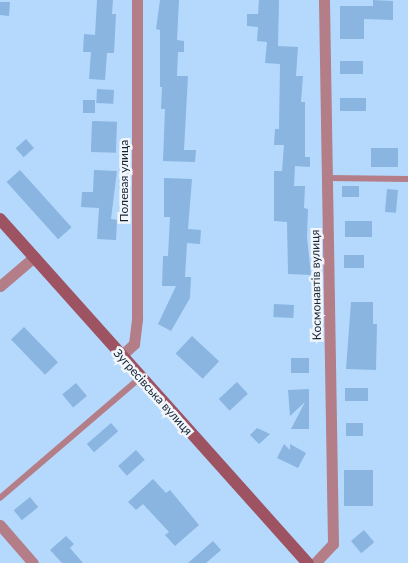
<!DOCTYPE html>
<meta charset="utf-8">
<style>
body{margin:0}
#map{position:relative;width:408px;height:563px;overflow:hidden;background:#b5d9fd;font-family:Lato,sans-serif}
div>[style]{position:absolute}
.building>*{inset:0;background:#89b5e0;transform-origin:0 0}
.lane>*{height:5.5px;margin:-2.75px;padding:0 2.75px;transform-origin:2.75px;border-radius:2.75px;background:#b37e87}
.street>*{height:11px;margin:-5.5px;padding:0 5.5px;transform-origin:5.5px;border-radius:5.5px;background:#b37e87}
.secondary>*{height:12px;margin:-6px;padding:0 6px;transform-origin:6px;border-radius:6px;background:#9e5362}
span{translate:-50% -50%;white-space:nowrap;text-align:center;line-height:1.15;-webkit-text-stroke:5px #f2f6fb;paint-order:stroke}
.street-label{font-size:12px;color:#132535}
</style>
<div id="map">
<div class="building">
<div style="clip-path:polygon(97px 0,113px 0,112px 14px,116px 14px,114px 53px,107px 53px,105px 80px,89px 79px,91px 52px,83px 52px,84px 34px,95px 35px)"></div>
<div style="clip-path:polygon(160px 0,179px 0,177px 40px,184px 41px,184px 52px,178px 52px,177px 76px,188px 76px,184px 150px,196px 150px,195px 162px,163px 161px,165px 109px,161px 109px,162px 87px,160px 87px,160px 30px,156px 29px)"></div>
<div style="clip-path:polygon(259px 0,279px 0,278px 46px,298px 47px,296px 76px,303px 76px,301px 102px,305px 102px,305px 157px,310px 157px,310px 167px,295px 166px,294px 186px,305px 186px,304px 208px,308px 209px,307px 237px,311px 275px,288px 274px,287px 222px,274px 221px,274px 171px,282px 171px,284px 145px,274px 145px,275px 129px,279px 129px,280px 64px,265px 63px,267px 42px,257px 41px,258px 27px,247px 26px,247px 14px,258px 14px)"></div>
<div style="clip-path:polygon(373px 0,393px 1px,393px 20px,364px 19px,364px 39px,340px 39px,340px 6px,373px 6px)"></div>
<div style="clip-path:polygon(0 2px,10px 2px,9px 16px,0 15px)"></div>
<div style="left:340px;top:61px;width:23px;height:13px"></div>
<div style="left:97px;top:89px;width:17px;height:14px;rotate:3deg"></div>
<div style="left:340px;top:98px;width:26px;height:13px"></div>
<div style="left:83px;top:100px;width:12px;height:13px"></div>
<div style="left:92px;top:121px;width:25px;height:31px;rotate:2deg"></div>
<div style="left:26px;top:139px;width:12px;height:14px;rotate:48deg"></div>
<div style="left:371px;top:148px;width:27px;height:19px"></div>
<div style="left:20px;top:170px;width:77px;height:18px;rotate:48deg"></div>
<div style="clip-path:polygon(94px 170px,117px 171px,111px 219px,117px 220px,116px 240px,97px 239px,99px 208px,81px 207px,82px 192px,93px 192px)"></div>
<div style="clip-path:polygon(164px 178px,192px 179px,188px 229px,201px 230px,200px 244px,187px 243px,185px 277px,191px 277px,190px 298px,171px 331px,158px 324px,176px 286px,162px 286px,163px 256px,168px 256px,170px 217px,164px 217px)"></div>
<div style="left:342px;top:186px;width:17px;height:11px"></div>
<div style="left:387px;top:189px;width:11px;height:23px;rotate:5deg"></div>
<div style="left:345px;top:221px;width:27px;height:16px"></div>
<div style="left:344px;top:255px;width:20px;height:13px"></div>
<div style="clip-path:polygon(351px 302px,373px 302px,373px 324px,377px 324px,376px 370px,346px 369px)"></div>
<div style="left:274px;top:304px;width:20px;height:13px;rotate:3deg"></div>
<div style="left:24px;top:327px;width:49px;height:18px;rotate:46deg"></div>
<div style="left:192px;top:336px;width:37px;height:24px;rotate:43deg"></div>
<div style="left:291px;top:358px;width:18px;height:15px"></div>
<div style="left:237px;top:382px;width:16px;height:25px;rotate:47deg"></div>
<div style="left:76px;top:383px;width:17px;height:18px;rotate:50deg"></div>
<div style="left:345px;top:388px;width:23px;height:13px"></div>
<div style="clip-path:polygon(309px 389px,309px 429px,291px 429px,305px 402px,290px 416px,288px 390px)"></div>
<div style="left:111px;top:423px;width:11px;height:32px;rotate:49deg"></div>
<div style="left:346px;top:423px;width:17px;height:13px"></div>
<div style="clip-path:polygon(257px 428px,270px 434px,259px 444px,250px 435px)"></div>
<div style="clip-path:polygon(284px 444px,290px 450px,290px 444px,306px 453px,298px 468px,277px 458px)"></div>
<div style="left:136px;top:450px;width:13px;height:24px;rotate:48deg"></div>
<div style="left:344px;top:470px;width:29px;height:36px"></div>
<div style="clip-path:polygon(153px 479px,166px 493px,170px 490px,199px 525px,175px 546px,165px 535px,169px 532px,143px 504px,136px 510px,128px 502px)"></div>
<div style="left:30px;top:497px;width:13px;height:21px;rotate:51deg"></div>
<div style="left:364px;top:530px;width:16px;height:17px;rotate:50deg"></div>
<div style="clip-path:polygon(66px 536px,74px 544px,70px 548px,83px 563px,62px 563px,50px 550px)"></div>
<div style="clip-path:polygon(213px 541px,221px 550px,206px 563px,188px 563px)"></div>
</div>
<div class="lane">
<div style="left:328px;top:178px;width:80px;rotate:0.7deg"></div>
<div style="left:0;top:498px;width:184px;rotate:-40.6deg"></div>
</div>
<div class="street">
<div style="left:0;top:286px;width:45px;rotate:-40.5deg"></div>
<div style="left:121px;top:356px;width:18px;rotate:-43deg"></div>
<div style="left:134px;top:344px;width:26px;rotate:-83deg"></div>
<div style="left:137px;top:318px;width:318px;rotate:-90deg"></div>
<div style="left:0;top:525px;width:50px;rotate:49deg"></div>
<div style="left:315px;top:563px;width:26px;rotate:-47deg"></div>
<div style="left:333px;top:544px;width:544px;rotate:-90.95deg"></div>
</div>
<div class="secondary">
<div style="left:0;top:219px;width:462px;rotate:48.2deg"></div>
</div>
<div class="street-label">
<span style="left:124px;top:181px;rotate:-90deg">Полевая улица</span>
<span style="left:316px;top:285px;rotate:-91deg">Космонавтів вулиця</span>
<span style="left:153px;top:392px;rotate:48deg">Зугресівська вулиця</span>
</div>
</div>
